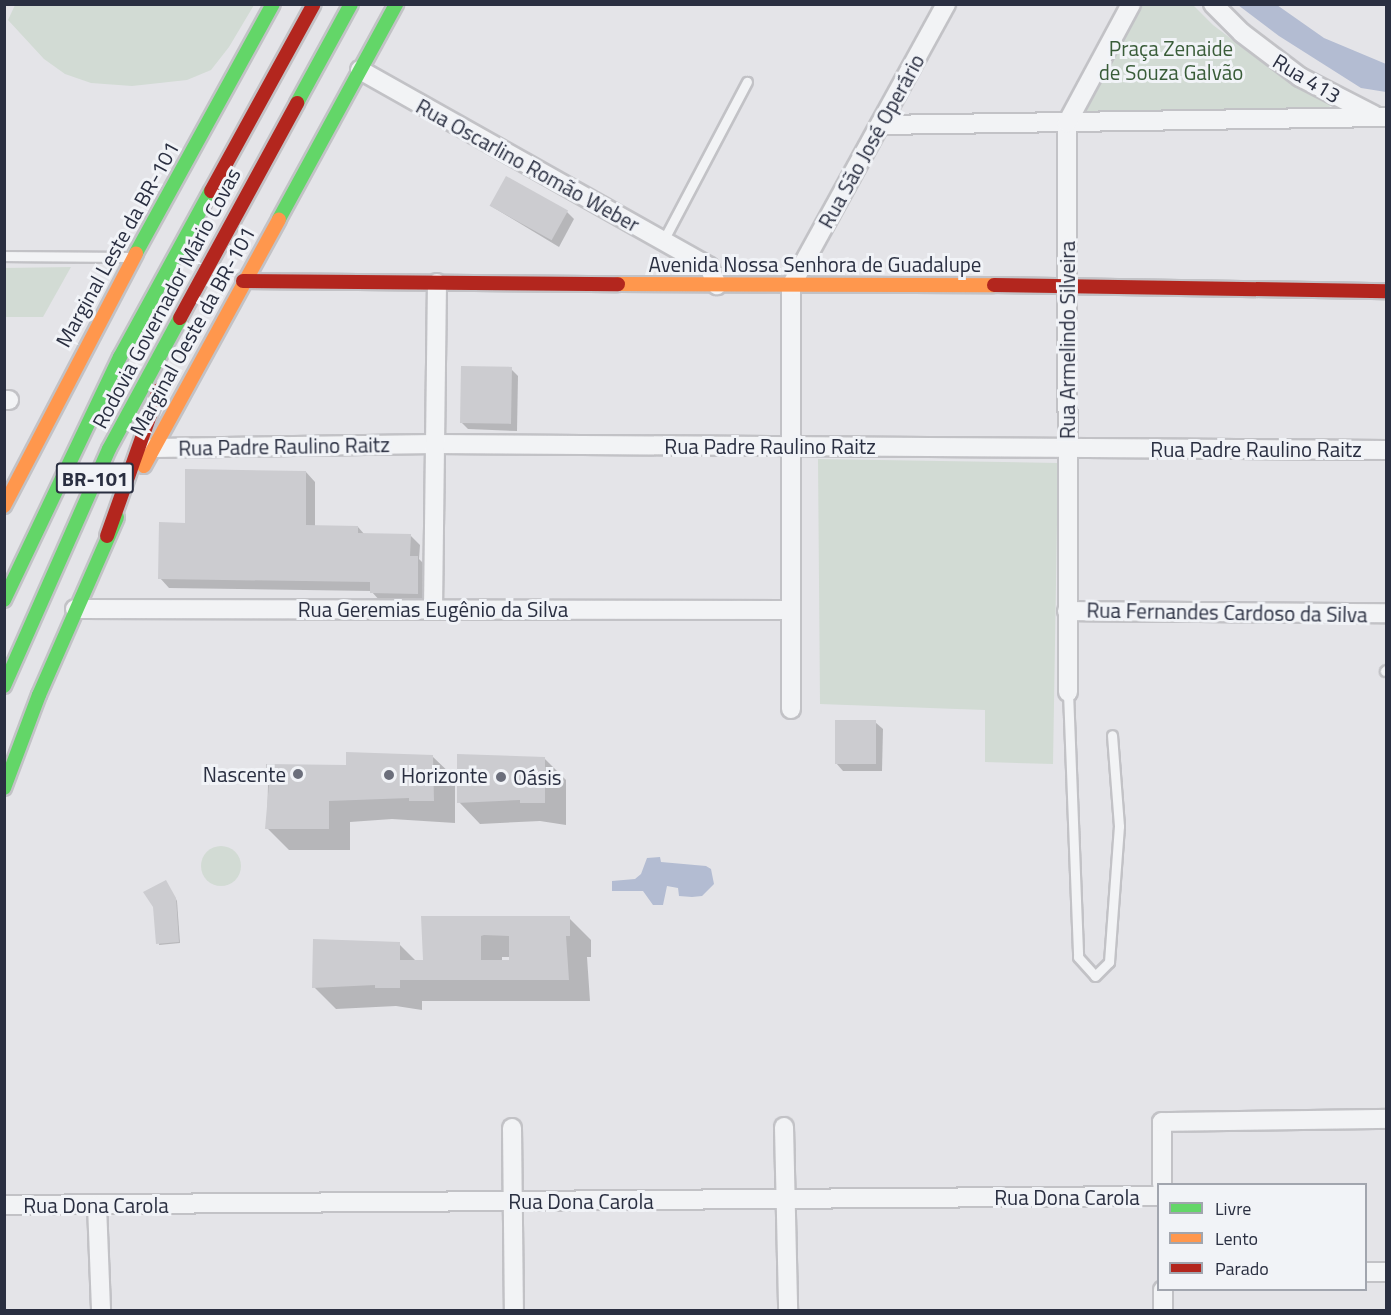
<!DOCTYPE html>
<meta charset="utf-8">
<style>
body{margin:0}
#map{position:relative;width:1391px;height:1315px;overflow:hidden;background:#e4e4e8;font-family:"Titillium Web",sans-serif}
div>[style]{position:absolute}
.green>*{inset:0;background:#d2dbd4}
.round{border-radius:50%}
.water>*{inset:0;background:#b3bcd2}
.shadow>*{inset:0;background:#0003}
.building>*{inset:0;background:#ccccd0;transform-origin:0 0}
.roads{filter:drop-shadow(2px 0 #c2c2c6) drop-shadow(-2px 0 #c2c2c6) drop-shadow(0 2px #c2c2c6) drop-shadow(0 -2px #c2c2c6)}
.lane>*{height:9px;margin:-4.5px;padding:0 4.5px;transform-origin:4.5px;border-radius:4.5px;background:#f2f3f5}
.street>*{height:18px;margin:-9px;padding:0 9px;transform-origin:9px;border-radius:9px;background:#f2f3f5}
.fast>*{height:14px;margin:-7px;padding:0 7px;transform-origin:7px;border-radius:7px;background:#63d668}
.slow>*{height:14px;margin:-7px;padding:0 7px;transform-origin:7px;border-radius:7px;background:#ff974d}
.jam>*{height:14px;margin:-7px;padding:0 7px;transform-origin:7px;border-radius:7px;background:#b3261e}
.dots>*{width:16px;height:16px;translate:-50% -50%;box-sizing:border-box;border:3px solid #f1f3f7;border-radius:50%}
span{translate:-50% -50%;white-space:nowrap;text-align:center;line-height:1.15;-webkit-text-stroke:6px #f1f3f7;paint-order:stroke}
.shield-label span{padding:2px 4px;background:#f1f3f7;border:2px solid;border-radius:4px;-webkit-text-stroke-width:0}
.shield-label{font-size:20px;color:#2a2f41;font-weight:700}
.park-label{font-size:21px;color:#395c38}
.street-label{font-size:21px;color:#2a2f41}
.poi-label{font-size:21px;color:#2a2f41}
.right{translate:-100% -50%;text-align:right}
.left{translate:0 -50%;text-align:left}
.frame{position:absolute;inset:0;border:6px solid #2a2f41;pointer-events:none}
.legend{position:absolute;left:1157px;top:1183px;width:210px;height:108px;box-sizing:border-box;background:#f1f3f7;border:2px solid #a1a5ae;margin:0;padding:8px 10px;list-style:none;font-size:18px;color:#2a2f41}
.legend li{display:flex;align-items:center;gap:12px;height:30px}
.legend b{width:30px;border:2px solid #a1a5ae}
</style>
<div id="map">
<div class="green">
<div style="clip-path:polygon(1139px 4px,1193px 5px,1213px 25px,1275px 72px,1330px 105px,1329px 110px,1081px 113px)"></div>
<div style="clip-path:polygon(15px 5px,15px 4px,254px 5px,229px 47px,211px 70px,187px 80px,132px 86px,91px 83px,65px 74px,44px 59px,8px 20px)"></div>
<div style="clip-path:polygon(71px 267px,43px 317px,5px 317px,5px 268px)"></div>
<div style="clip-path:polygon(818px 459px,1058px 463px,1053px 764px,985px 762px,985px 710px,820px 704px)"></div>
<div class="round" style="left:201px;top:846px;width:40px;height:40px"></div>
</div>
<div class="water">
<div style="clip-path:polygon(1238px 5px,1277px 5px,1324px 38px,1386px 64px,1386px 92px,1361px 88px,1279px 36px)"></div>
<div style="clip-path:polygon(660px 857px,661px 862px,706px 866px,711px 869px,714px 884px,702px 896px,692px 897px,679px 896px,678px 888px,667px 886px,663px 905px,653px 905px,643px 891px,612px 891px,612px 881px,635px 879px,641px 874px,647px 858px)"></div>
</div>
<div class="shadow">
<div style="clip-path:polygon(491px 206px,567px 212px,574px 219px,559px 247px)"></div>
<div style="clip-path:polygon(511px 369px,518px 376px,517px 431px,468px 429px,461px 422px)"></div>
<div style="clip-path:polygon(306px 472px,315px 482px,315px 526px,358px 527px,365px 535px,410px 535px,420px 545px,419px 559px,427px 567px,426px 602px,381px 602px,371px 591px,169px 588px,160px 578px,186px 524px)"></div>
<div style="clip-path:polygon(875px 722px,883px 729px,882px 771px,843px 771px,836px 763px)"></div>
<div style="clip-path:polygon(433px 757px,455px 778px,455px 823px,392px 819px,350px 822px,350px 850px,289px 850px,267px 828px,268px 784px,348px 766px)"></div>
<div style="clip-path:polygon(544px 758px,566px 780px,566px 825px,540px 821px,480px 824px,459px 802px)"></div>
<div style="clip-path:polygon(167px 884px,177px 901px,180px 943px,159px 945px)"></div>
<div style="clip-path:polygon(evenodd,422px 917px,569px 918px,591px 940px,591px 957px,587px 957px,590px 1001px,422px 1001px,422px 1010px,396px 1006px,336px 1009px,314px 987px,399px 944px,417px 962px,425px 962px,422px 917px,502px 957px,510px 957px,510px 962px,502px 962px,502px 957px)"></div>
</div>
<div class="building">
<div style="left:506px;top:176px;width:71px;height:34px;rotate:29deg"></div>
<div style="left:461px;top:366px;width:51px;height:57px;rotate:1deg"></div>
<div style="clip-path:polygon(185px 469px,306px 471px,306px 525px,358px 526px,358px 533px,411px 534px,410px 556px,418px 556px,418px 594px,370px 593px,370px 582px,158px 579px,159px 522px,185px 523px)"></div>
<div style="left:835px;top:720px;width:41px;height:44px"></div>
<div style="clip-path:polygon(346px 752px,433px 755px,434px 801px,409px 801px,409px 798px,329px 801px,329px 829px,265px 829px,269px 784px,266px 784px,266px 764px,346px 765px)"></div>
<div style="clip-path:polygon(457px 754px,545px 757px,545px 803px,520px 803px,520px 800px,457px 803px)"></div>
<div style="clip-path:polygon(166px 880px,176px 898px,179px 942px,156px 944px,153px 907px,143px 892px)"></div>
<div style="clip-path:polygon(evenodd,421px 916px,570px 916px,570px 936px,566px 936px,569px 980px,400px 980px,400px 988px,375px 988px,375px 985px,312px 988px,313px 939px,400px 942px,400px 960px,423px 960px,421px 916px,484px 935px,509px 936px,509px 960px,481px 960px,481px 936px,484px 935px)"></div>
</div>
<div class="roads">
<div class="lane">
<div style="left:663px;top:241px;width:180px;rotate:-62.2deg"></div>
<div style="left:4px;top:256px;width:123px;rotate:0.5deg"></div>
<div style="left:1385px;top:671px;width:1px;rotate:-45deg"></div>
<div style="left:1068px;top:692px;width:265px;rotate:87.8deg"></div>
<div style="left:1078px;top:957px;width:25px;rotate:48deg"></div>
<div style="left:1095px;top:976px;width:20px;rotate:-45deg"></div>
<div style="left:1109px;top:962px;width:136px;rotate:-85.8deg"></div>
<div style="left:1119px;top:826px;width:91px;rotate:-94.4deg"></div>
</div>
<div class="street">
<div style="left:1213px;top:4px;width:41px;rotate:45deg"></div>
<div style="left:1242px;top:33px;width:73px;rotate:37.2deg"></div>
<div style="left:1300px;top:77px;width:83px;rotate:27.2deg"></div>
<div style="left:360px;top:70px;width:401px;rotate:29.4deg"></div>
<div style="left:709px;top:267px;width:20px;rotate:66deg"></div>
<div style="left:880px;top:125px;width:506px;rotate:-0.91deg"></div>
<div style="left:4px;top:400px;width:5px"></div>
<div style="left:153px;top:448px;width:282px;rotate:-0.8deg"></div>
<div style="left:435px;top:444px;width:951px;rotate:0.36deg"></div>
<div style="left:75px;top:609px;width:716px;rotate:0.08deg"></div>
<div style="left:433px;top:609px;width:326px;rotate:-89.3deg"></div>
<div style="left:1067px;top:611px;width:319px;rotate:0.4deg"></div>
<div style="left:1068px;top:692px;width:569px;rotate:-90.1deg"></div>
<div style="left:1067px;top:123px;width:135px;rotate:-61.7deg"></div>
<div style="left:791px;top:709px;width:423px;rotate:-90deg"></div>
<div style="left:791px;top:286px;width:322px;rotate:-61.2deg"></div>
<div style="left:784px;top:1127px;width:183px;rotate:88.7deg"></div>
<div style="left:512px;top:1128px;width:182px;rotate:89.4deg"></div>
<div style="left:1162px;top:1184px;width:62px;rotate:-90deg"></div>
<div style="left:1162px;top:1122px;width:224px;rotate:-0.8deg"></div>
<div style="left:4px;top:1205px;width:1154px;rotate:-0.45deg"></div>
<div style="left:97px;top:1205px;width:105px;rotate:87.8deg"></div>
<div style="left:1366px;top:1272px;width:20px"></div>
<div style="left:1163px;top:1290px;width:20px;rotate:90deg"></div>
</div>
<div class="fast">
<div style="left:297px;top:103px;width:113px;rotate:-61.4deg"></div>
<div style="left:279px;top:219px;width:245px;rotate:-61.4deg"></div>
<div style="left:136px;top:253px;width:284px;rotate:-61.2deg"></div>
<div style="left:4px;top:600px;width:269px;rotate:-64.5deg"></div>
<div style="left:120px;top:357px;width:189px;rotate:-61.3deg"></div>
<div style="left:4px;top:686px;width:259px;rotate:-66.1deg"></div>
<div style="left:109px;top:449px;width:149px;rotate:-61.5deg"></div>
<div style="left:4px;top:788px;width:99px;rotate:-69.4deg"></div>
<div style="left:39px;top:695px;width:194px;rotate:-66.3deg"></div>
</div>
<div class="slow">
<div style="left:618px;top:284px;width:376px;rotate:0.2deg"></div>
<div style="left:144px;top:466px;width:281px;rotate:-61.3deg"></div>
<div style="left:4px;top:506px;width:285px;rotate:-62.4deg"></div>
</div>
<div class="jam">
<div style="left:211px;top:191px;width:213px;rotate:-61.2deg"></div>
<div style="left:243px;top:281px;width:375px;rotate:0.5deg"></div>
<div style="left:994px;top:285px;width:392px;rotate:0.9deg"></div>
<div style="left:180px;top:318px;width:245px;rotate:-61.4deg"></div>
<div style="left:107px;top:536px;width:155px;rotate:-70.4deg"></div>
</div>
</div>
<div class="dots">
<div style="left:298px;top:774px;background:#6b6e7b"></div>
<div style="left:389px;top:775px;background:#6b6e7b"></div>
<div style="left:501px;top:777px;background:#6b6e7b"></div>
</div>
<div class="shield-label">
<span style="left:95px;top:478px">BR-101</span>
</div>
<div class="park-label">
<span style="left:1171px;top:60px">Praça Zenaide<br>de Souza Galvão</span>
</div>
<div class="street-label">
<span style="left:1307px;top:78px;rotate:31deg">Rua 413</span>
<span style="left:871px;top:141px;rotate:-61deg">Rua São José Operário</span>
<span style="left:528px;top:165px;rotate:29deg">Rua Oscarlino Romão Weber</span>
<span style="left:117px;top:244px;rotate:-61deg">Marginal Leste da BR-101</span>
<span style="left:815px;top:264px">Avenida Nossa Senhora de Guadalupe</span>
<span style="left:166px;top:298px;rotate:-62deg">Rodovia Governador Mário Covas</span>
<span style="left:192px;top:331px;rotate:-61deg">Marginal Oeste da BR-101</span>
<span style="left:1067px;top:340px;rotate:-90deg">Rua Armelindo Silveira</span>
<span style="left:284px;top:446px;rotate:-1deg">Rua Padre Raulino Raitz</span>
<span style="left:770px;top:446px">Rua Padre Raulino Raitz</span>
<span style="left:1256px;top:449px">Rua Padre Raulino Raitz</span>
<span style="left:433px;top:609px">Rua Geremias Eugênio da Silva</span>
<span style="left:1227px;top:612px;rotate:1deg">Rua Fernandes Cardoso da Silva</span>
<span style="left:1067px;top:1197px">Rua Dona Carola</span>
<span style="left:581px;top:1201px">Rua Dona Carola</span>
<span style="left:96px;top:1205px">Rua Dona Carola</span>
</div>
<div class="poi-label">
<span class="right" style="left:286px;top:774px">Nascente</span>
<span class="left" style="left:401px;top:775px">Horizonte</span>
<span class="left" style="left:513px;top:777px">Oásis</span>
</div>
<div class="frame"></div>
<ul class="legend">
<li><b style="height:8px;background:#63d668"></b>Livre</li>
<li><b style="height:8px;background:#ff974d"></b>Lento</li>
<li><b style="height:8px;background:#b3261e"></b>Parado</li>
</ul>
</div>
